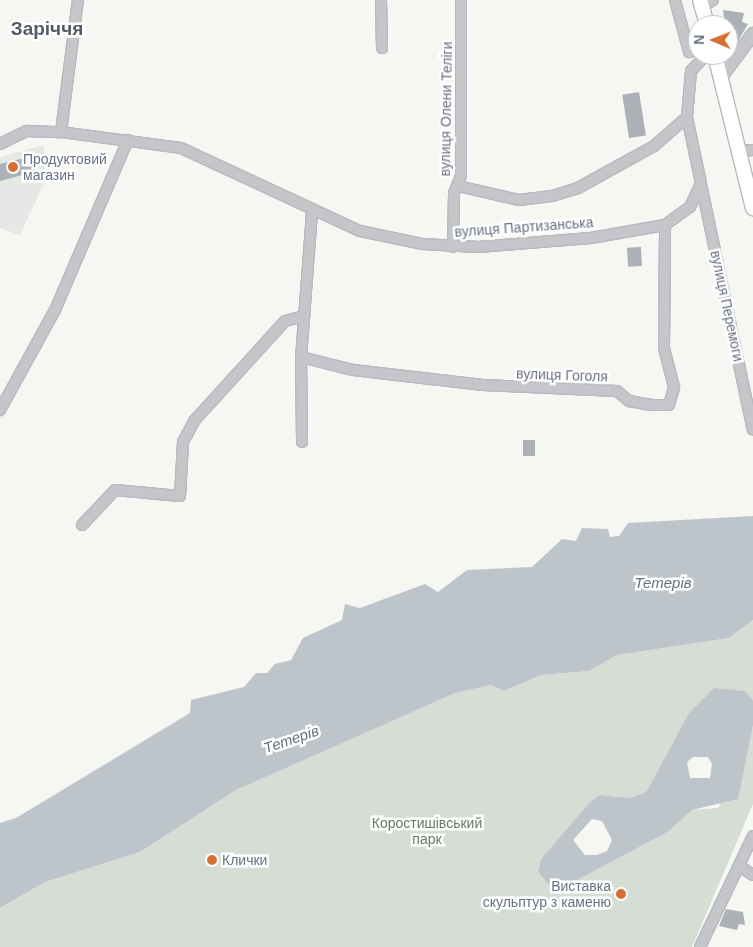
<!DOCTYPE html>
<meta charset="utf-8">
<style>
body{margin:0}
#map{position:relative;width:753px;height:947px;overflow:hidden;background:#f6f6f3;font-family:Arial,sans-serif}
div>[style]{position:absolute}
.built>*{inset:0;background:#e6e8e6}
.green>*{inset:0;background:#d6ddd4}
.water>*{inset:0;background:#bec5ca}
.building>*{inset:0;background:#abb1b7;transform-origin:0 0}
.roads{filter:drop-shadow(1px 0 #b6b9be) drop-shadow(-1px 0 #b6b9be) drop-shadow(0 1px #b6b9be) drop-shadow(0 -1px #b6b9be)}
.minor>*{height:10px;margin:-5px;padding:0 5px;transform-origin:5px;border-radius:5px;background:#c4c6ca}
.tertiary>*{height:12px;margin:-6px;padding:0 6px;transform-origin:6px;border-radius:6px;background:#c4c6ca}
.secondary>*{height:14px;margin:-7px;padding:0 7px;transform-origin:7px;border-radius:7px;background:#fff}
.dots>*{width:14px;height:14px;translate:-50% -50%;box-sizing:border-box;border:2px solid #fff;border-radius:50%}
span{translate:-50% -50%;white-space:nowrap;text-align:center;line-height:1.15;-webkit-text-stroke:5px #fff;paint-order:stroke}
.street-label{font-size:14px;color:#677282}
.poi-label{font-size:14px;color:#677282}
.left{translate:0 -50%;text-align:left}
.right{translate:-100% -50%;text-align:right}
.park-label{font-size:14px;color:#677966}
.water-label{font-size:15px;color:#63737e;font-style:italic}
.district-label{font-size:19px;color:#555c67;font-weight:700}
.north{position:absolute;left:688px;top:15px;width:50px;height:50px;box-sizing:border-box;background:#fff;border:1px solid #c2c7cd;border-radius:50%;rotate:271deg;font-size:14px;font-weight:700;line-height:20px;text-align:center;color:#677282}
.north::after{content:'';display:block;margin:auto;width:18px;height:22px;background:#d56f34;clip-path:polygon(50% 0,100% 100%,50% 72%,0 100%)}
</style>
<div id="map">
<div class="built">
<div style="clip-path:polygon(44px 145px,45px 181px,20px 235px,0 228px,0 157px)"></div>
</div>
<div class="green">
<div style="clip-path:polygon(753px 620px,753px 700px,745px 691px,689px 713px,646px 792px,631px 798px,600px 795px,541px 859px,538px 870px,547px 883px,669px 831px,692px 810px,718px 808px,745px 759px,753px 725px,753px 804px,692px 947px,0 947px,0 908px,45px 882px,140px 852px,236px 790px,351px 738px,455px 693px,491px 685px,504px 691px,541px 675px,589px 671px,617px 655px,729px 638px)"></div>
</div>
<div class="water">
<div style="clip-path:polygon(753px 516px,753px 620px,729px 638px,617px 655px,589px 671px,541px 675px,504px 691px,491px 685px,455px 693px,236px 790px,140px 852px,45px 882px,0 908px,0 823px,16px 818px,190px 713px,191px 700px,244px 687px,256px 673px,267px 673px,275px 664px,291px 660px,303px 638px,342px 620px,345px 604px,360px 608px,425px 584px,438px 592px,467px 570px,532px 567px,562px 539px,576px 541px,582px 528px,608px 529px,610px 537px,619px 536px,628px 523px)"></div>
<div style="clip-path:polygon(evenodd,714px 688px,745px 691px,753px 700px,753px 725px,738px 799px,692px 810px,669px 831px,579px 879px,561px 886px,547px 883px,538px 871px,541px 859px,590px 802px,600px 795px,631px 798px,646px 792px,689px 713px,714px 688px,693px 757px,708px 757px,712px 764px,710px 778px,690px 778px,687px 762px,693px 757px,714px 688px,592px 819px,602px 821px,612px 840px,607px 851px,597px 855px,585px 855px,573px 840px,592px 819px)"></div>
</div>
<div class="building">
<div style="clip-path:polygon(723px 10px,744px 13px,742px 22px,748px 24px,738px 41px,728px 43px)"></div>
<div style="left:639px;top:92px;width:44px;height:17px;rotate:81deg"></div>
<div style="clip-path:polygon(33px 156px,37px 171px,0 181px,0 164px)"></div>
<div style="left:641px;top:247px;width:19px;height:14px;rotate:87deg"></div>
<div style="left:523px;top:440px;width:12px;height:16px"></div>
<div style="clip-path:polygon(726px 909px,743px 912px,745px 925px,739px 924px,737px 930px,719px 926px)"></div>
</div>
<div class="roads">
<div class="minor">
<div style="left:381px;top:0;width:48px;rotate:88.8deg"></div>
<div style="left:675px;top:0;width:54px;rotate:74.9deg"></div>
<div style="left:689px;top:52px;width:9px;rotate:-13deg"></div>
<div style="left:702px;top:7px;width:13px;rotate:-32deg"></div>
<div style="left:61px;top:132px;width:133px;rotate:-82.7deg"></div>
<div style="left:0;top:144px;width:30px;rotate:-26deg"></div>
<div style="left:27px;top:131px;width:34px;rotate:2deg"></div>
<div style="left:61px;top:132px;width:121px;rotate:7.6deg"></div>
<div style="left:181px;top:148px;width:197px;rotate:24.9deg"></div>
<div style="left:360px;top:231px;width:63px;rotate:11.8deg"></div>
<div style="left:422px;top:244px;width:56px;rotate:3.1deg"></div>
<div style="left:478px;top:247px;width:113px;rotate:-4.6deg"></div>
<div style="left:591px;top:238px;width:75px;rotate:-10deg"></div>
<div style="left:665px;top:225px;width:31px;rotate:-36deg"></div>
<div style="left:690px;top:207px;width:26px;rotate:-65deg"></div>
<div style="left:701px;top:183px;width:67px;rotate:-102deg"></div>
<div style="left:687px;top:117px;width:46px;rotate:-85deg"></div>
<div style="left:691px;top:71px;width:22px;rotate:-47deg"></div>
<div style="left:739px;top:151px;width:14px;rotate:-4deg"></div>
<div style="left:701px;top:184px;width:251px;rotate:78.1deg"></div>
<div style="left:458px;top:186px;width:63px;rotate:12.9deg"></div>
<div style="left:519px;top:200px;width:33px;rotate:-7deg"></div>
<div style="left:552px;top:196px;width:27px;rotate:-17deg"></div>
<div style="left:578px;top:188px;width:87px;rotate:-28.9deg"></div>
<div style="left:654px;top:146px;width:44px;rotate:-41.3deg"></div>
<div style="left:312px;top:212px;width:145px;rotate:94.3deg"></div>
<div style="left:301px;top:357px;width:54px;rotate:14deg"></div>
<div style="left:353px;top:370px;width:131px;rotate:6.6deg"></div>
<div style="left:483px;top:385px;width:134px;rotate:2.6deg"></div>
<div style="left:617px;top:391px;width:16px;rotate:40deg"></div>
<div style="left:629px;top:401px;width:23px;rotate:10deg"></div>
<div style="left:652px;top:405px;width:17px"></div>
<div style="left:669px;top:405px;width:19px;rotate:-74deg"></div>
<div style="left:674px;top:387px;width:40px;rotate:-104.4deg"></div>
<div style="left:664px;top:348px;width:123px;rotate:-89.5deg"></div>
<div style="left:453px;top:247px;width:54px;rotate:-88.9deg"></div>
<div style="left:454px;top:193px;width:18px;rotate:-68deg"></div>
<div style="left:461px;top:176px;width:176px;rotate:-90deg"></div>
<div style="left:301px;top:357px;width:85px;rotate:89.3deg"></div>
<div style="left:0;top:410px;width:114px;rotate:-61.2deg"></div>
<div style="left:55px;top:310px;width:185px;rotate:-66.8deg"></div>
<div style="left:82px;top:525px;width:48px;rotate:-46.7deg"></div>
<div style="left:115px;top:490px;width:65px;rotate:5.3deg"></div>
<div style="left:180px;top:496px;width:54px;rotate:-86.8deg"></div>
<div style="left:183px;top:442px;width:24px;rotate:-62deg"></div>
<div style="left:194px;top:421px;width:135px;rotate:-47.7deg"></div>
<div style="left:285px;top:321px;width:20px;rotate:-15deg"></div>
<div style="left:741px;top:867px;width:14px;rotate:34deg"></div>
<div style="left:700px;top:947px;width:123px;rotate:-64.5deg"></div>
</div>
<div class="tertiary">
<div style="left:721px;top:77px;width:54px;rotate:-53.3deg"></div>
</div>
<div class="secondary">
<div style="left:700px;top:0;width:26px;rotate:74deg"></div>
<div style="left:715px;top:55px;width:158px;rotate:76.1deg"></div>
</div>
</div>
<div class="dots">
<div style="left:13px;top:167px;background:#d56f34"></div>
<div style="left:212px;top:860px;background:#d56f34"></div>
<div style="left:621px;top:894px;background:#d56f34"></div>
</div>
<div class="street-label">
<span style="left:446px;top:109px;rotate:-89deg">вулиця Олени Теліги</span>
<span style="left:524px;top:227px;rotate:-4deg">вулиця Партизанська</span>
<span style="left:727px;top:306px;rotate:78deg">вулиця Перемоги</span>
<span style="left:562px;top:375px;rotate:2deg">вулиця Гоголя</span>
</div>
<div class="poi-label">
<span class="left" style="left:23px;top:167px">Продуктовий<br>магазин</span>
<span class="left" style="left:222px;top:860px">Клички</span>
<span class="right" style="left:611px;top:894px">Виставка<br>скульптур з каменю</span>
</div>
<div class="park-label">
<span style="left:427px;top:831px">Коростишівський<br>парк</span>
</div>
<div class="water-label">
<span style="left:663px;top:583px">Тетерів</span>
<span style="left:291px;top:739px;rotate:-19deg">Тетерів</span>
</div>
<div class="district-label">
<span style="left:47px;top:29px">Заріччя</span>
</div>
<div class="north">N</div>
</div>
